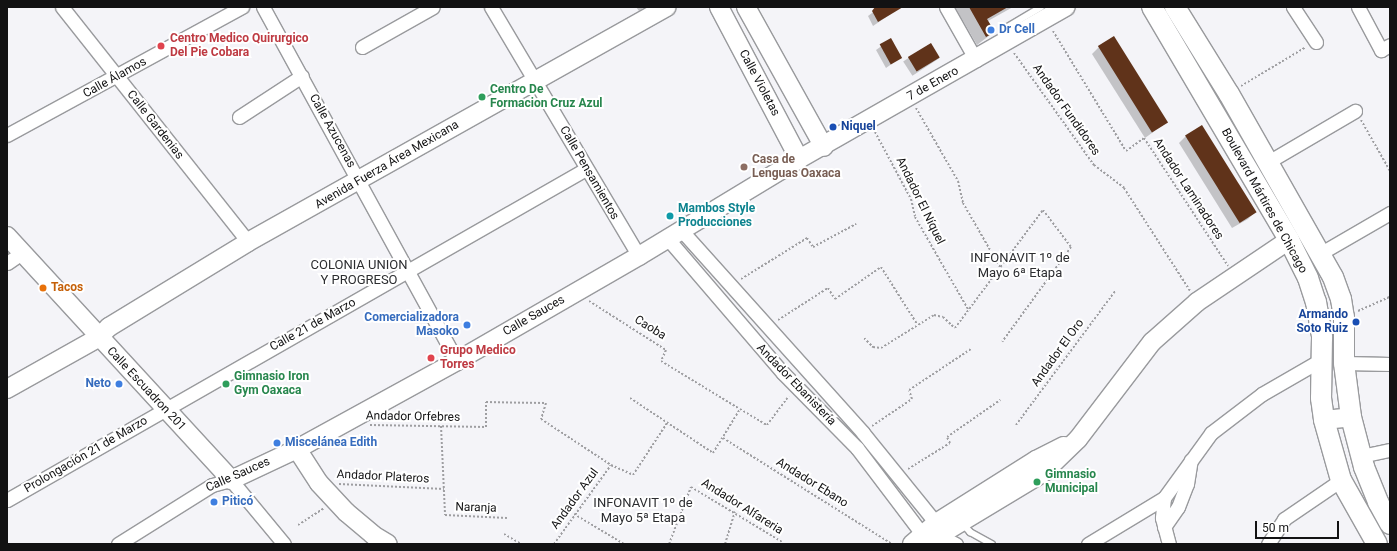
<!DOCTYPE html>
<meta charset="utf-8">
<style>
body{margin:0}
#map{position:relative;width:1397px;height:551px;overflow:hidden;background:#f4f4f8;font-family:Roboto,sans-serif}
div>[style]{position:absolute}
.shadow>*{inset:0;background:#0003;transform-origin:0 0}
.building>*{inset:0;background:#60331a;transform-origin:0 0}
.path>*{height:2px;margin-top:-1px;transform-origin:0;background:repeating-linear-gradient(90deg,#9e9ea1 0 2px,transparent 0 4px)}
.roads{filter:drop-shadow(1px 0 #999a9d) drop-shadow(-1px 0 #999a9d) drop-shadow(0 1px #999a9d) drop-shadow(0 -1px #999a9d)}
.lane>*{height:6px;margin:-3px;padding:0 3px;transform-origin:3px;border-radius:3px;background:#fff}
.street>*{height:13px;margin:-6.5px;padding:0 6.5px;transform-origin:6.5px;border-radius:6.5px;background:#fff}
.secondary>*{height:18px;margin:-9px;padding:0 9px;transform-origin:9px;border-radius:9px;background:#fff}
.primary>*{height:20px;margin:-10px;padding:0 10px;transform-origin:10px;border-radius:10px;background:#fff}
.dots>*{width:11px;height:11px;translate:-50% -50%;box-sizing:border-box;border:2px solid #fff;border-radius:50%}
span{translate:-50% -50%;white-space:nowrap;text-align:center;line-height:1.15;-webkit-text-stroke:4px #fff;paint-order:stroke}
.shop-label{font-size:12px;color:#366cbe;font-weight:700}
.left{translate:0 -50%;text-align:left}
.right{translate:-100% -50%;text-align:right}
.health-label{font-size:12px;color:#be3a42;font-weight:700}
.street-label{font-size:12px;color:#121213}
.leisure-label{font-size:12px;color:#27864d;font-weight:700}
.transit-label{font-size:12px;color:#164399;font-weight:700}
.education-label{font-size:12px;color:#785e54;font-weight:700}
.culture-label{font-size:12px;color:#0d838f;font-weight:700}
.food-label{font-size:12px;color:#c56008;font-weight:700}
.neighbourhood-label{font-size:13px;color:#2c2d30}
.frame{position:absolute;inset:0;border:8px solid #121213;pointer-events:none}
.scale{position:absolute;left:1255px;top:521px;width:84px;height:18px;box-sizing:border-box;border:2px solid #121213;border-top:0;padding-left:5px;font-size:12px;line-height:14px;white-space:nowrap;color:#121213;-webkit-text-stroke:3px #fff;paint-order:stroke}
</style>
<div id="map">
<div class="shadow">
<div style="clip-path:polygon(636px 7px,645px 7px,639px 11px)"></div>
<div style="clip-path:polygon(880px 7px,901px 7px,873px 26px,868px 16px)"></div>
<div style="clip-path:polygon(955px 7px,1013px 7px,988px 21px,994px 32px,977px 45px)"></div>
<div style="clip-path:polygon(890px 40px,900px 58px,886px 68px,876px 50px)"></div>
<div style="left:930px;top:44px;width:17px;height:32px;rotate:57deg"></div>
<div style="clip-path:polygon(1099px 47px,1167px 122px,1145px 138px,1092px 54px)"></div>
<div style="clip-path:polygon(1186px 136px,1255px 212px,1248px 219px,1232px 228px,1179px 143px)"></div>
</div>
<div class="building">
<div style="clip-path:polygon(875px 7px,903px 7px,878px 22px,872px 11px)"></div>
<div style="clip-path:polygon(969px 7px,1008px 7px,987px 19px,995px 32px,986px 37px)"></div>
<div style="left:1114px;top:36px;width:102px;height:19px;rotate:58deg"></div>
<div style="left:891px;top:38px;width:23px;height:13px;rotate:61deg"></div>
<div style="left:931px;top:43px;width:17px;height:27px;rotate:59deg"></div>
<div style="left:1202px;top:125px;width:103px;height:20px;rotate:58deg"></div>
</div>
<div class="path">
<div style="left:1053px;top:31px;width:140px;rotate:58.7deg"></div>
<div style="left:1126px;top:151px;width:22px;rotate:-36deg"></div>
<div style="left:1144px;top:138px;width:153px;rotate:56.7deg"></div>
<div style="left:1014px;top:53px;width:138px;rotate:54.5deg"></div>
<div style="left:1094px;top:165px;width:38px;rotate:37deg"></div>
<div style="left:1124px;top:188px;width:122px;rotate:57.3deg"></div>
<div style="left:1241px;top:86px;width:76px;rotate:-31deg"></div>
<div style="left:916px;top:108px;width:84px;rotate:60.1deg"></div>
<div style="left:958px;top:181px;width:23px;rotate:77deg"></div>
<div style="left:963px;top:203px;width:74px;rotate:60deg"></div>
<div style="left:1361px;top:120px;width:59px;rotate:60.4deg"></div>
<div style="left:875px;top:132px;width:76px;rotate:61.8deg"></div>
<div style="left:911px;top:199px;width:18px;rotate:77deg"></div>
<div style="left:915px;top:217px;width:108px;rotate:60.1deg"></div>
<div style="left:741px;top:279px;width:78px;rotate:-31.8deg"></div>
<div style="left:807px;top:238px;width:11px;rotate:56deg"></div>
<div style="left:813px;top:247px;width:49px;rotate:-28.1deg"></div>
<div style="left:589px;top:301px;width:91px;rotate:32.5deg"></div>
<div style="left:666px;top:350px;width:12px;rotate:114deg"></div>
<div style="left:661px;top:361px;width:92px;rotate:31.3deg"></div>
<div style="left:1358px;top:311px;width:35px;rotate:-24deg"></div>
<div style="left:778px;top:320px;width:59px;rotate:-32.6deg"></div>
<div style="left:828px;top:288px;width:13px;rotate:58deg"></div>
<div style="left:835px;top:299px;width:56px;rotate:-34.8deg"></div>
<div style="left:881px;top:267px;width:67px;rotate:57.7deg"></div>
<div style="left:864px;top:338px;width:13px;rotate:45deg"></div>
<div style="left:873px;top:347px;width:8px;rotate:7deg"></div>
<div style="left:881px;top:348px;width:62px;rotate:-31.9deg"></div>
<div style="left:934px;top:315px;width:9px;rotate:13deg"></div>
<div style="left:943px;top:317px;width:16px;rotate:43deg"></div>
<div style="left:955px;top:328px;width:147px;rotate:-53.3deg"></div>
<div style="left:1043px;top:210px;width:46px;rotate:52.9deg"></div>
<div style="left:1071px;top:247px;width:117px;rotate:126deg"></div>
<div style="left:630px;top:398px;width:100px;rotate:33.5deg"></div>
<div style="left:713px;top:453px;width:52px;rotate:-58.5deg"></div>
<div style="left:740px;top:409px;width:31px;rotate:31deg"></div>
<div style="left:767px;top:425px;width:36px;rotate:-53deg"></div>
<div style="left:370px;top:425px;width:116px;rotate:1deg"></div>
<div style="left:486px;top:427px;width:25px;rotate:-90deg"></div>
<div style="left:486px;top:402px;width:60px;rotate:1deg"></div>
<div style="left:546px;top:403px;width:17px;rotate:107deg"></div>
<div style="left:541px;top:419px;width:84px;rotate:33.3deg"></div>
<div style="left:611px;top:465px;width:24px;rotate:24deg"></div>
<div style="left:633px;top:475px;width:62px;rotate:-56.8deg"></div>
<div style="left:1016px;top:425px;width:167px;rotate:-53.5deg"></div>
<div style="left:441px;top:426px;width:89px;rotate:87.4deg"></div>
<div style="left:445px;top:515px;width:62px;rotate:2.8deg"></div>
<div style="left:872px;top:426px;width:48px;rotate:-34deg"></div>
<div style="left:912px;top:399px;width:9px;rotate:-108deg"></div>
<div style="left:909px;top:390px;width:74px;rotate:-33.5deg"></div>
<div style="left:723px;top:438px;width:199px;rotate:32.1deg"></div>
<div style="left:908px;top:469px;width:49px;rotate:-31.8deg"></div>
<div style="left:950px;top:443px;width:7px;rotate:-117deg"></div>
<div style="left:947px;top:437px;width:65px;rotate:-34.9deg"></div>
<div style="left:339px;top:484px;width:105px;rotate:2.7deg"></div>
<div style="left:574px;top:514px;width:58px;rotate:31deg"></div>
<div style="left:298px;top:525px;width:31px;rotate:-33deg"></div>
<div style="left:504px;top:534px;width:20px;rotate:30deg"></div>
<div style="left:554px;top:544px;width:97px;rotate:-54.2deg"></div>
<div style="left:669px;top:544px;width:61px;rotate:-68.9deg"></div>
<div style="left:691px;top:487px;width:106px;rotate:31.1deg"></div>
<div style="left:725px;top:544px;width:34px;rotate:-73deg"></div>
</div>
<div class="roads">
<div class="lane">
<div style="left:1006px;top:40px;width:11px;rotate:-100deg"></div>
<div style="left:1004px;top:29px;width:43px;rotate:-30.7deg"></div>
<div style="left:963px;top:524px;width:11px;rotate:49deg"></div>
<div style="left:970px;top:532px;width:25px;rotate:29deg"></div>
</div>
<div class="street">
<div style="left:62px;top:7px;width:300px;rotate:51.6deg"></div>
<div style="left:263px;top:7px;width:404px;rotate:61.3deg"></div>
<div style="left:491px;top:7px;width:290px;rotate:59.3deg"></div>
<div style="left:946px;top:7px;width:61px;rotate:60.5deg"></div>
<div style="left:1293px;top:7px;width:42px;rotate:56.7deg"></div>
<div style="left:1358px;top:7px;width:49px;rotate:61.9deg"></div>
<div style="left:1381px;top:50px;width:10px;rotate:-29deg"></div>
<div style="left:362px;top:47px;width:81px;rotate:-29.4deg"></div>
<div style="left:239px;top:117px;width:75px;rotate:-33.1deg"></div>
<div style="left:7px;top:135px;width:268px;rotate:-28.6deg"></div>
<div style="left:1268px;top:162px;width:101px;rotate:-30.4deg"></div>
<div style="left:682px;top:231px;width:271px;rotate:48.1deg"></div>
<div style="left:863px;top:433px;width:116px;rotate:51deg"></div>
<div style="left:668px;top:239px;width:177px;rotate:49.4deg"></div>
<div style="left:783px;top:373px;width:105px;rotate:45.4deg"></div>
<div style="left:857px;top:448px;width:108px;rotate:52.9deg"></div>
<div style="left:1321px;top:253px;width:80px;rotate:-30.1deg"></div>
<div style="left:7px;top:263px;width:18px;rotate:-34deg"></div>
<div style="left:1344px;top:363px;width:46px;rotate:1.2deg"></div>
<div style="left:1361px;top:456px;width:30px;rotate:-12deg"></div>
<div style="left:1164px;top:498px;width:20px;rotate:96deg"></div>
<div style="left:1162px;top:518px;width:27px;rotate:75deg"></div>
<div style="left:7px;top:500px;width:667px;rotate:-29.76deg"></div>
<div style="left:1164px;top:527px;width:24px;rotate:-55deg"></div>
<div style="left:1178px;top:507px;width:25px;rotate:-69deg"></div>
<div style="left:1187px;top:484px;width:24px;rotate:-81deg"></div>
<div style="left:933px;top:532px;width:26px;rotate:28deg"></div>
<div style="left:118px;top:544px;width:111px;rotate:-32.1deg"></div>
<div style="left:212px;top:485px;width:20px;rotate:-15deg"></div>
<div style="left:231px;top:480px;width:83px;rotate:50.4deg"></div>
<div style="left:1088px;top:544px;width:89px;rotate:-31.2deg"></div>
<div style="left:1164px;top:498px;width:80px;rotate:-54.1deg"></div>
<div style="left:1211px;top:433px;width:64px;rotate:-37.4deg"></div>
<div style="left:1262px;top:394px;width:68px;rotate:-30deg"></div>
<div style="left:1268px;top:544px;width:30px;rotate:-57deg"></div>
<div style="left:1284px;top:519px;width:69px;rotate:-34.4deg"></div>
</div>
<div class="secondary">
<div style="left:719px;top:7px;width:172px;rotate:62.2deg"></div>
<div style="left:746px;top:7px;width:160px;rotate:60.9deg"></div>
<div style="left:7px;top:236px;width:331px;rotate:47.4deg"></div>
<div style="left:231px;top:480px;width:73px;rotate:-25.2deg"></div>
<div style="left:297px;top:449px;width:183px;rotate:-28.8deg"></div>
<div style="left:457px;top:361px;width:210px;rotate:-30deg"></div>
<div style="left:639px;top:256px;width:187px;rotate:-31.2deg"></div>
<div style="left:799px;top:159px;width:307px;rotate:-29.7deg"></div>
<div style="left:7px;top:389px;width:104px;rotate:-29.3deg"></div>
<div style="left:98px;top:338px;width:16px;rotate:-45deg"></div>
<div style="left:109px;top:327px;width:163px;rotate:-31.4deg"></div>
<div style="left:248px;top:242px;width:480px;rotate:-29.3deg"></div>
<div style="left:1324px;top:420px;width:27px;rotate:-6deg"></div>
<div style="left:297px;top:449px;width:40px;rotate:57.1deg"></div>
<div style="left:319px;top:483px;width:40px;rotate:47deg"></div>
<div style="left:346px;top:512px;width:35px;rotate:40deg"></div>
<div style="left:373px;top:535px;width:17px;rotate:31deg"></div>
<div style="left:912px;top:544px;width:32px;rotate:-41deg"></div>
<div style="left:936px;top:523px;width:118px;rotate:-32.2deg"></div>
<div style="left:1036px;top:460px;width:31px;rotate:-27deg"></div>
<div style="left:930px;top:544px;width:11px;rotate:-45deg"></div>
<div style="left:938px;top:536px;width:124px;rotate:-31.1deg"></div>
<div style="left:1044px;top:472px;width:47px;rotate:-44.1deg"></div>
<div style="left:1078px;top:439px;width:122px;rotate:-52.7deg"></div>
<div style="left:1152px;top:342px;width:60px;rotate:-41.6deg"></div>
<div style="left:1197px;top:302px;width:111px;rotate:-34deg"></div>
</div>
<div class="primary">
<div style="left:1152px;top:7px;width:270px;rotate:59.5deg"></div>
<div style="left:1289px;top:240px;width:42px;rotate:63.4deg"></div>
<div style="left:1308px;top:278px;width:25px;rotate:72deg"></div>
<div style="left:1316px;top:302px;width:36px;rotate:80deg"></div>
<div style="left:1322px;top:337px;width:61px;rotate:90.9deg"></div>
<div style="left:1321px;top:398px;width:22px;rotate:82deg"></div>
<div style="left:1324px;top:420px;width:62px;rotate:74.2deg"></div>
<div style="left:1341px;top:480px;width:73px;rotate:60.6deg"></div>
<div style="left:1175px;top:7px;width:102px;rotate:58.2deg"></div>
<div style="left:1229px;top:94px;width:210px;rotate:60.4deg"></div>
<div style="left:1333px;top:277px;width:23px;rotate:70deg"></div>
<div style="left:1341px;top:299px;width:18px;rotate:81deg"></div>
<div style="left:1344px;top:317px;width:46px;rotate:90deg"></div>
<div style="left:1344px;top:363px;width:54px;rotate:82.6deg"></div>
<div style="left:1351px;top:417px;width:52px;rotate:75.4deg"></div>
<div style="left:1364px;top:467px;width:38px;rotate:68deg"></div>
<div style="left:1378px;top:502px;width:25px;rotate:61deg"></div>
</div>
</div>
<div class="dots">
<div style="left:991px;top:30px;background:#3f7fe0"></div>
<div style="left:161px;top:46px;background:#e0444e"></div>
<div style="left:482px;top:97px;background:#2e9e5b"></div>
<div style="left:833px;top:127px;background:#1a4fb4"></div>
<div style="left:744px;top:167px;background:#8d6e63"></div>
<div style="left:670px;top:216px;background:#0f9aa8"></div>
<div style="left:43px;top:288px;background:#e8710a"></div>
<div style="left:1356px;top:322px;background:#1a4fb4"></div>
<div style="left:467px;top:325px;background:#3f7fe0"></div>
<div style="left:431px;top:358px;background:#e0444e"></div>
<div style="left:119px;top:384px;background:#3f7fe0"></div>
<div style="left:226px;top:384px;background:#2e9e5b"></div>
<div style="left:277px;top:443px;background:#3f7fe0"></div>
<div style="left:1037px;top:482px;background:#2e9e5b"></div>
<div style="left:214px;top:502px;background:#3f7fe0"></div>
</div>
<div class="shop-label">
<span class="left" style="left:999px;top:30px">Dr Cell</span>
<span class="right" style="left:459px;top:325px">Comercializadora<br>Masoko</span>
<span class="right" style="left:111px;top:384px">Neto</span>
<span class="left" style="left:285px;top:443px">Miscelánea Edith</span>
<span class="left" style="left:222px;top:502px">Piticó</span>
</div>
<div class="health-label">
<span class="left" style="left:170px;top:46px">Centro Medico Quirurgico<br>Del Pie Cobara</span>
<span class="left" style="left:440px;top:358px">Grupo Medico<br>Torres</span>
</div>
<div class="street-label">
<span style="left:115px;top:78px;rotate:-29deg">Calle Álamos</span>
<span style="left:759px;top:83px;rotate:62deg">Calle Violetas</span>
<span style="left:933px;top:84px;rotate:-29deg">7 de Enero</span>
<span style="left:1066px;top:110px;rotate:55deg">Andador Fundidores</span>
<span style="left:155px;top:125px;rotate:52deg">Calle Gardenias</span>
<span style="left:332px;top:131px;rotate:61deg">Calle Azucenas</span>
<span style="left:387px;top:165px;rotate:-30deg">Avenida Fuerza Área Mexicana</span>
<span style="left:589px;top:173px;rotate:60deg">Calle Pensamientos</span>
<span style="left:1188px;top:189px;rotate:57deg">Andador Laminadores</span>
<span style="left:920px;top:201px;rotate:64deg">Andador El Níquel</span>
<span style="left:1264px;top:201px;rotate:61deg">Boulevard Mártires de Chicago</span>
<span style="left:534px;top:316px;rotate:-30deg">Calle Sauces</span>
<span style="left:313px;top:325px;rotate:-29deg">Calle 21 de Marzo</span>
<span style="left:650px;top:328px;rotate:32deg">Caoba</span>
<span style="left:1058px;top:353px;rotate:-54deg">Andador El Oro</span>
<span style="left:796px;top:385px;rotate:46deg">Andador Ebanistería</span>
<span style="left:146px;top:389px;rotate:47deg">Calle Escuadron 201</span>
<span style="left:413px;top:417px;rotate:1deg">Andador Orfebres</span>
<span style="left:86px;top:455px;rotate:-30deg">Prolongación 21 de Marzo</span>
<span style="left:238px;top:475px;rotate:-24deg">Calle Sauces</span>
<span style="left:383px;top:477px;rotate:3deg">Andador Plateros</span>
<span style="left:812px;top:483px;rotate:32deg">Andador Ebano</span>
<span style="left:575px;top:499px;rotate:-54deg">Andador Azul</span>
<span style="left:742px;top:507px;rotate:32deg">Andador Alfareria</span>
<span style="left:476px;top:508px;rotate:2deg">Naranja</span>
</div>
<div class="leisure-label">
<span class="left" style="left:490px;top:97px">Centro De<br>Formacion Cruz Azul</span>
<span class="left" style="left:234px;top:384px">Gimnasio Iron<br>Gym Oaxaca</span>
<span class="left" style="left:1045px;top:482px">Gimnasio<br>Municipal</span>
</div>
<div class="transit-label">
<span class="left" style="left:841px;top:127px">Niquel</span>
<span class="right" style="left:1348px;top:322px">Armando<br>Soto Ruiz</span>
</div>
<div class="education-label">
<span class="left" style="left:752px;top:167px">Casa de<br>Lenguas Oaxaca</span>
</div>
<div class="culture-label">
<span class="left" style="left:678px;top:216px">Mambos Style<br>Producciones</span>
</div>
<div class="food-label">
<span class="left" style="left:51px;top:288px">Tacos</span>
</div>
<div class="neighbourhood-label">
<span style="left:1020px;top:266px">INFONAVIT 1º de<br>Mayo 6ª Etapa</span>
<span style="left:359px;top:273px">COLONIA UNION<br>Y PROGRESO</span>
<span style="left:643px;top:511px">INFONAVIT 1º de<br>Mayo 5ª Etapa</span>
</div>
<div class="frame"></div>
<div class="scale">50 m</div>
</div>
